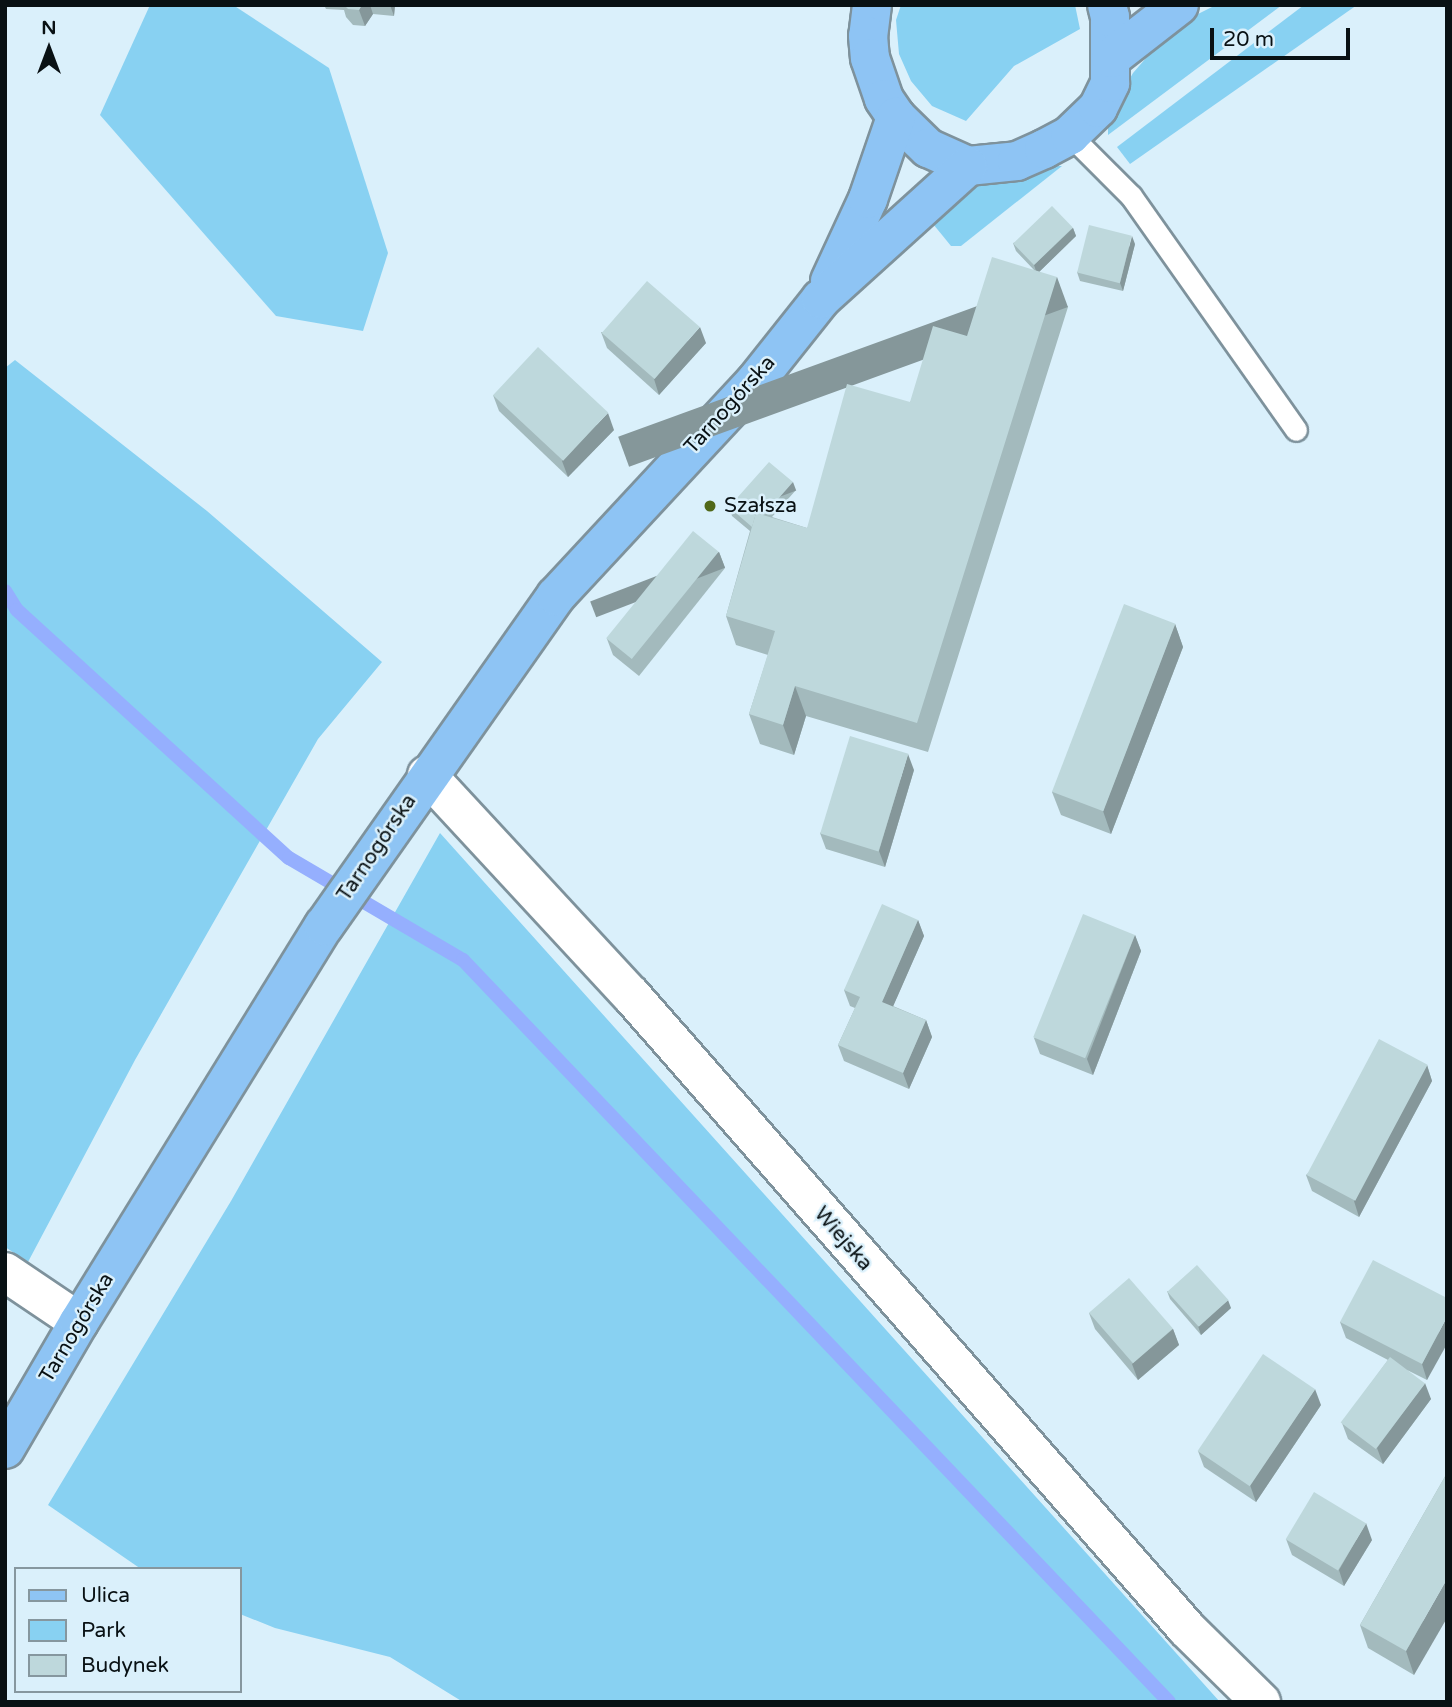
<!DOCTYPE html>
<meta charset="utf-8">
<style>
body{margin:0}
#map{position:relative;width:1452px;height:1707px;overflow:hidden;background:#daf0fb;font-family:"Varela Round",sans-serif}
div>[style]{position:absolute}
.green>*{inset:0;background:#88d1f2}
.stream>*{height:14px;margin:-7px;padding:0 7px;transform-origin:7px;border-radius:7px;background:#95affe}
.roads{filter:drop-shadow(2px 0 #7e929c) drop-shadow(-2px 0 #7e929c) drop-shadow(0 2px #7e929c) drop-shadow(0 -2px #7e929c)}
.lane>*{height:21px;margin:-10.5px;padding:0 10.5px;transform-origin:10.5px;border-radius:10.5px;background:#fff}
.street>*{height:38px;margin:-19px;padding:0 19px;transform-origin:19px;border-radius:19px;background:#fff}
.primary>*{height:38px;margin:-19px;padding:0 19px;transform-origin:19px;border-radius:19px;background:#8ec4f4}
.wall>*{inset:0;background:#a3babd}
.shaded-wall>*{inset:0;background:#85979a;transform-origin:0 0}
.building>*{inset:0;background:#bed8dc;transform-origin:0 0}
.dots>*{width:19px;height:19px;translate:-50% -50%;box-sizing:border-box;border:4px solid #daf0fb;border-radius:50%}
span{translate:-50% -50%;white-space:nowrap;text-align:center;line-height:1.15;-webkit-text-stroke:5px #daf0fb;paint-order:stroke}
.street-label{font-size:21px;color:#091114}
.poi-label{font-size:21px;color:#091114}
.left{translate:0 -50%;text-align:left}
.frame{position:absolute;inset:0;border:7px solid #091114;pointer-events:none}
.legend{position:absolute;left:14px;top:1567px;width:228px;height:126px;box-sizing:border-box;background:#daf0fb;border:2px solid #86979f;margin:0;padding:9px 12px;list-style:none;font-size:21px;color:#091114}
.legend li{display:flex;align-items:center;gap:14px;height:35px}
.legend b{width:35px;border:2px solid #86979f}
.north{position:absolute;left:14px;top:14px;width:70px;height:70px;-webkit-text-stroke:5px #daf0fb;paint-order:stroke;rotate:0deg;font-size:19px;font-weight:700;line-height:28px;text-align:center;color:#091114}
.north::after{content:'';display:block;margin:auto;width:24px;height:32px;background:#091114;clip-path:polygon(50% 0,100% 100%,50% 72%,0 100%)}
.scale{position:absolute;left:1210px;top:28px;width:140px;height:32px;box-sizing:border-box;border:4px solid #091114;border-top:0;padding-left:9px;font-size:21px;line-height:24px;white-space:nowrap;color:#091114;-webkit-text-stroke:5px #daf0fb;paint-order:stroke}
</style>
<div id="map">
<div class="green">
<div style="clip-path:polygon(150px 5px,233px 5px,329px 68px,388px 253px,363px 331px,276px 316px,100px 115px)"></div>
<div style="clip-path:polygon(901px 5px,1075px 5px,1080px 29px,1014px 66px,966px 121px,932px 106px,911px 81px,899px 54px,896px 20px)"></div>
<div style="clip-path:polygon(1216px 5px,1282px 5px,1108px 135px,1108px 117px,1133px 73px,1153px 50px,1188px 19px)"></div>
<div style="clip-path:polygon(1304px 5px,1357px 5px,1130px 164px,1117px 147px)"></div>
<div style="clip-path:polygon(1043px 166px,1062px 166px,961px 246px,951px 246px,929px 219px,967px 191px,1000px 177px)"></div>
<div style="clip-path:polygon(15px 360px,207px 511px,382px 662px,318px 739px,135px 1060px,28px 1262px,5px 1247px,5px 368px)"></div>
<div style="clip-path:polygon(440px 833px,1220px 1702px,463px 1702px,390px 1657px,275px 1628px,240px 1614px,240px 1569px,141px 1569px,48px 1505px,231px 1201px)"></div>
</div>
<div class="stream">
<div style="left:5px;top:591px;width:22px;rotate:58deg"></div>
<div style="left:17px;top:610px;width:368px;rotate:42.4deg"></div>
<div style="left:289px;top:858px;width:202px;rotate:30.4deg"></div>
<div style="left:463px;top:960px;width:1024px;rotate:46.42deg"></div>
</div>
<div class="roads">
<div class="lane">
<div style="left:1070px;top:135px;width:86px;rotate:45deg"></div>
<div style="left:1131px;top:196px;width:286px;rotate:54.8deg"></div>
</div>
<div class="street">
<div style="left:427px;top:775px;width:300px;rotate:47.2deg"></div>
<div style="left:631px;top:995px;width:843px;rotate:48.75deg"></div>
<div style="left:1187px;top:1629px;width:104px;rotate:44.6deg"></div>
<div style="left:5px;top:1272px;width:89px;rotate:34deg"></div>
</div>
<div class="primary">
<div style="left:872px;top:5px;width:31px;rotate:97deg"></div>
<div style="left:868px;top:36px;width:22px;rotate:85deg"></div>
<div style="left:870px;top:58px;width:43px;rotate:71.1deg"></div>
<div style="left:884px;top:99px;width:22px;rotate:56deg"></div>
<div style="left:896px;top:117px;width:45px;rotate:44.1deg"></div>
<div style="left:928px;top:148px;width:44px;rotate:24.2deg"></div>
<div style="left:968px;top:166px;width:49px;rotate:-5.8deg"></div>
<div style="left:1017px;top:161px;width:30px;rotate:-24deg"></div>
<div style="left:1044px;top:149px;width:30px;rotate:-28deg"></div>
<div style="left:1070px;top:135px;width:39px;rotate:-44deg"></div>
<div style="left:1098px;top:108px;width:28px;rotate:-64deg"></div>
<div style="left:1110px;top:83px;width:66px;rotate:-90deg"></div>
<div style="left:1110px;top:17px;width:12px;rotate:-104deg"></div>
<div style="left:1111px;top:58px;width:86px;rotate:-37.9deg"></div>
<div style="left:830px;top:281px;width:90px;rotate:-65.1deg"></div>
<div style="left:868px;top:199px;width:87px;rotate:-71.1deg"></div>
<div style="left:5px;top:1449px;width:147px;rotate:-59.8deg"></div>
<div style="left:79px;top:1322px;width:466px;rotate:-58.3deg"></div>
<div style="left:324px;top:926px;width:403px;rotate:-54.9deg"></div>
<div style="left:556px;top:596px;width:292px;rotate:-47.1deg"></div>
<div style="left:755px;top:382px;width:106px;rotate:-51.5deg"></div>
<div style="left:821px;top:299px;width:198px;rotate:-42.1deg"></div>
</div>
</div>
<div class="wall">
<div style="clip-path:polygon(324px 5px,395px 5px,394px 16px,373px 14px,365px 26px,353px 25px,346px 17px,344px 10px,326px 9px)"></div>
<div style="clip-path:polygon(1073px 228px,1076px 236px,1039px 272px,1068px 307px,928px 752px,806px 716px,794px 755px,760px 744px,749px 714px,768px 655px,736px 645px,726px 616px,750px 531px,732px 516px,729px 507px,796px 490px,772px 517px,807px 528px,910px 402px,967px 336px,1034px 270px,1016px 251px,1013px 243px)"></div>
<div style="clip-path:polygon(1135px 244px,1123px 291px,1080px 281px,1077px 272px)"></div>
<div style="clip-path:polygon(601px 332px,706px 343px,659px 395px,607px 348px)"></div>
<div style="clip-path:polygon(493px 395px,614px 430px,568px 477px,499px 411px)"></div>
<div style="clip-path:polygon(719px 552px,725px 568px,639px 676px,613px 655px,607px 639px)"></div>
<div style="clip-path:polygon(1175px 624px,1183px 647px,1111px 834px,1061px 815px,1052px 792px)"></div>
<div style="clip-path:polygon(914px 770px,885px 867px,826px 849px,820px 833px)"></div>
<div style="clip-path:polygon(918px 920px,924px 936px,893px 1006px,926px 1020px,932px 1037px,909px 1089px,844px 1061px,838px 1045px,855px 1008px,850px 1006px,844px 990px)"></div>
<div style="clip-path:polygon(1135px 935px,1141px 951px,1093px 1075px,1040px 1054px,1034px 1038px)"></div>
<div style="clip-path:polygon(1427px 1065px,1432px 1081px,1359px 1217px,1312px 1191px,1306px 1175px)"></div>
<div style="clip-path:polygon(1167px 1291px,1231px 1308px,1201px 1335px,1170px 1299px)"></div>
<div style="clip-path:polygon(1447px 1298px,1427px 1380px,1407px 1370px,1431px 1399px,1383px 1464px,1348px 1439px,1342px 1423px,1388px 1360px,1346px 1338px,1340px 1322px)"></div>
<div style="clip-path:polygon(1089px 1313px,1173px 1329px,1179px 1345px,1138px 1380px,1095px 1329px)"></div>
<div style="clip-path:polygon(1321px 1405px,1256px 1502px,1204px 1467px,1198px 1451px)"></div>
<div style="clip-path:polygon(1447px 1473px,1414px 1675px,1368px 1648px,1360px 1625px)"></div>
<div style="clip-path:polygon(1286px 1539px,1372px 1540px,1344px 1586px,1292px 1555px)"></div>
</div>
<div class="shaded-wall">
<div style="clip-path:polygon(362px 5px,370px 5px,373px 14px,365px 26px,359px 10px)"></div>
<div style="clip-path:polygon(390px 5px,395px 5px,394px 16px)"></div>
<div style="clip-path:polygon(1073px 228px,1076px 236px,1037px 274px,1034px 265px)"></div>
<div style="clip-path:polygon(1132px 236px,1135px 244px,1123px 291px,1120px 283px)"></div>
<div style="left:1057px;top:277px;width:32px;height:467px;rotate:70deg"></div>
<div style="clip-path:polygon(700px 327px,706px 343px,659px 395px,654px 379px)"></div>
<div style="clip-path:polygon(608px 413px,614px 430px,568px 477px,562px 461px)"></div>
<div style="left:793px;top:482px;width:9px;height:61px;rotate:69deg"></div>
<div style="left:719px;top:552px;width:17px;height:138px;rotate:69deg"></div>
<div style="clip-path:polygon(1175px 624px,1183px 647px,1111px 834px,1103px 811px)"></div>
<div style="clip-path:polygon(795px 686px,806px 716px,794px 755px,783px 725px)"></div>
<div style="clip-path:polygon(908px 754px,914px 770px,885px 867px,879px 851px)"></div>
<div style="clip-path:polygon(918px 920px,924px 936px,888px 1018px,882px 1002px)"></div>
<div style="clip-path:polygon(1135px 935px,1141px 951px,1093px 1075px,1087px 1059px)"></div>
<div style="clip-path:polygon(926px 1020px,932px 1037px,909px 1089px,903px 1073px)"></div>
<div style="clip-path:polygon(1427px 1065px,1432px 1081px,1359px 1217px,1354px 1201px)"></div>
<div style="clip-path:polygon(1228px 1300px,1231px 1308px,1201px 1335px,1198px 1326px)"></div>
<div style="clip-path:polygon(1447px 1317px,1447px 1344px,1427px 1380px,1422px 1364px)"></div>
<div style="clip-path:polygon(1173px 1329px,1179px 1345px,1138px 1380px,1132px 1364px)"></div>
<div style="clip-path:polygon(1425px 1383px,1431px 1399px,1383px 1464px,1377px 1448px)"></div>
<div style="clip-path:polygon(1315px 1389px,1321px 1405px,1256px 1502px,1250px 1485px)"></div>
<div style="clip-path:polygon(1366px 1523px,1372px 1540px,1344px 1586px,1339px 1570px)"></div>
<div style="clip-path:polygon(1447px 1579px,1447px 1618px,1414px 1675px,1406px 1651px)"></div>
</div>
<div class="building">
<div style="clip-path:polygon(344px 5px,362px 5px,359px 10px,348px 9px)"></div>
<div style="left:1052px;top:206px;width:30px;height:54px;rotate:46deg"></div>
<div style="left:1089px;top:225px;width:44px;height:49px;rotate:14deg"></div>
<div style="clip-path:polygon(992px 257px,1057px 277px,917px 723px,795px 686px,783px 725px,749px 714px,775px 631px,726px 616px,756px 513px,807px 528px,847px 384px,910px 402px,933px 326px,967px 336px)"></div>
<div style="left:647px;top:281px;width:70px;height:69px;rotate:41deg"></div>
<div style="left:538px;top:347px;width:96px;height:66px;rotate:43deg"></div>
<div style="clip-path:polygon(769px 462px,793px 482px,764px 515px,756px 513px,752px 527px,729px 507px)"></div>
<div style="left:693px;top:531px;width:33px;height:138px;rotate:39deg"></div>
<div style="left:1124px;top:604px;width:55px;height:201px;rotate:21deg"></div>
<div style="left:850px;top:736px;width:61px;height:102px;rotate:17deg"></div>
<div style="clip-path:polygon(882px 904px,918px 920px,882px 1002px,926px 1020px,903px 1073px,838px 1045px,860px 997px,844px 990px)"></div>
<div style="left:1083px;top:914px;width:56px;height:133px;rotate:22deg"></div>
<div style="left:1379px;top:1039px;width:55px;height:154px;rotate:28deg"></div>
<div style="clip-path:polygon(1373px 1260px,1447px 1298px,1447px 1317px,1422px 1364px,1340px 1322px)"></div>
<div style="left:1197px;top:1265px;width:47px;height:40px;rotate:48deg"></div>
<div style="left:1129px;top:1278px;width:67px;height:53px;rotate:49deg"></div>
<div style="left:1263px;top:1354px;width:63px;height:117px;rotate:34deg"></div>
<div style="left:1390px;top:1357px;width:44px;height:82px;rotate:37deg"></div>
<div style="clip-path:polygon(1447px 1473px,1447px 1579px,1406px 1651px,1360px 1625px)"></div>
<div style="left:1314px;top:1492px;width:61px;height:55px;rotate:31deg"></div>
</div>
<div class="dots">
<div style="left:710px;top:506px;background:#506818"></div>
</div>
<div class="street-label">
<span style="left:730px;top:405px;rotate:-48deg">Tarnogórska</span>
<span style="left:377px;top:848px;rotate:-56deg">Tarnogórska</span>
<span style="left:843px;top:1239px;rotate:49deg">Wiejska</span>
<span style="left:77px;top:1328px;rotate:-59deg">Tarnogórska</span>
</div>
<div class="poi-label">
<span class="left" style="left:724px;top:506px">Szałsza</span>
</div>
<div class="frame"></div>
<ul class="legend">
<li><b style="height:9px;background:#8ec4f4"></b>Ulica</li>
<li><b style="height:19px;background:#88d1f2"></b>Park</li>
<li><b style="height:19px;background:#bed8dc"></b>Budynek</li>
</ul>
<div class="north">N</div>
<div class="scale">20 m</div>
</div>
